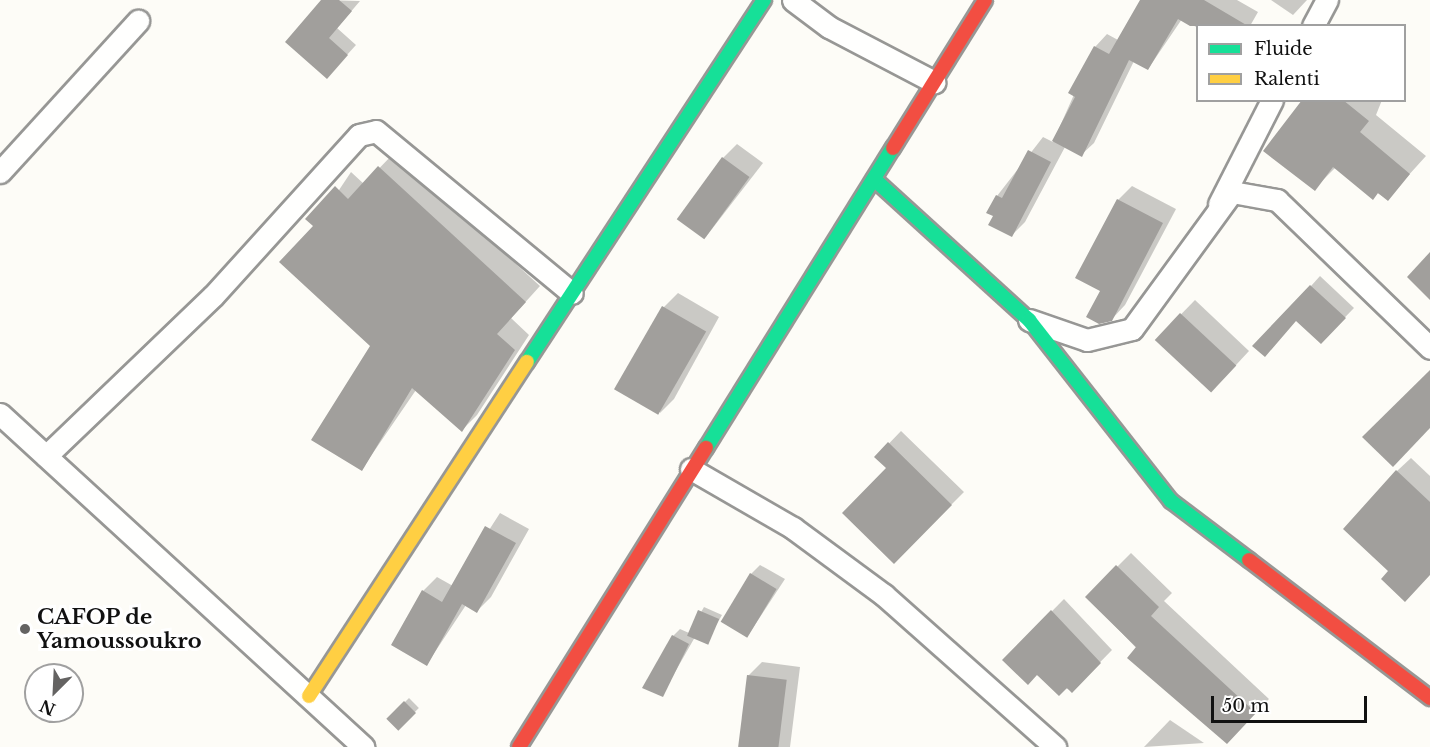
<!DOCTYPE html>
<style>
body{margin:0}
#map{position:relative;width:1430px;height:747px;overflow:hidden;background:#fdfcf7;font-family:"Libre Baskerville",serif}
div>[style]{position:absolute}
.shadow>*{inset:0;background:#0003;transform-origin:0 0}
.building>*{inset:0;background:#a19f9c;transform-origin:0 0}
.roads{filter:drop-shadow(2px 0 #979795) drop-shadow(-2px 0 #979795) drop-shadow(0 2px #979795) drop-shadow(0 -2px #979795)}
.street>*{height:21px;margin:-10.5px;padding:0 10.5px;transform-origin:10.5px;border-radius:10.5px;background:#fffffe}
.fast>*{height:14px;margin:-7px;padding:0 7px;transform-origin:7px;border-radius:7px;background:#16e098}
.slow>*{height:14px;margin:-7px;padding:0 7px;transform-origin:7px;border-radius:7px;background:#ffcf43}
.jam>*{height:14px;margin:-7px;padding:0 7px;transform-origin:7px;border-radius:7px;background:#f24e42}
.dots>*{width:16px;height:16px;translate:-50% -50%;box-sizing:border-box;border:3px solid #fff;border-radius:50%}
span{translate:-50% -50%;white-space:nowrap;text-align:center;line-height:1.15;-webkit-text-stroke:6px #fff;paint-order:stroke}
.poi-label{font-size:21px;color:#111;font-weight:700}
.left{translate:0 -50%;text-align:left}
.legend{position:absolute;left:1196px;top:24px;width:210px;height:78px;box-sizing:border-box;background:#fff;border:2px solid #a0a0a0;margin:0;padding:8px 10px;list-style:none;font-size:18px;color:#111}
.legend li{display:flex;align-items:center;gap:12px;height:30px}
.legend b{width:30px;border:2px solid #a0a0a0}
.north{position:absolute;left:24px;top:663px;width:60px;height:60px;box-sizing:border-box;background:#fff;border:2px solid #a0a0a0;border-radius:50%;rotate:204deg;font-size:16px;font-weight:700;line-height:24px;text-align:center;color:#111}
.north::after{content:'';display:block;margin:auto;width:21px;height:27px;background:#646362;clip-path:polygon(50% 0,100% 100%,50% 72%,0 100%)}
.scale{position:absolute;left:1211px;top:696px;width:156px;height:27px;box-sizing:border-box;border:3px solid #111;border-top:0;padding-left:8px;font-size:18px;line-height:21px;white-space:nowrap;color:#111;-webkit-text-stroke:4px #fff;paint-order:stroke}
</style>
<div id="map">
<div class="shadow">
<div style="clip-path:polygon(323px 0,360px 1px,337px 28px,356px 45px,327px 77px)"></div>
<div style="clip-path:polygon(1142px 0,1237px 0,1258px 12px,1250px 26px,1198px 28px,1182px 19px,1148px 69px,1134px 61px,1094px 143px,1081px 155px,1065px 147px,1025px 222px,1011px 236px,995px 216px,997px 196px,1043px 137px,1053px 142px,1095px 47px,1107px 34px,1118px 40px)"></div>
<div style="clip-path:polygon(1271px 0,1307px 0,1293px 15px)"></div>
<div style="clip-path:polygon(1304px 100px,1382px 100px,1376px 115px,1426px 156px,1387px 199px,1336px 167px,1314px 189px)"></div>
<div style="clip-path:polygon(737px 144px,763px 163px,705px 238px,723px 158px)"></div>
<div style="clip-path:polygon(394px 153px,540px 286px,511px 318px,529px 335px,477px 415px,462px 430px,416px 390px,362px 469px,372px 346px,315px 226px,351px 172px,364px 184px)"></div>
<div style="clip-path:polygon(1132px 186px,1176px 209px,1125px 305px,1111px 320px,1102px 290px,1118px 200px)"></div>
<div style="clip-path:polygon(1320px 276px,1354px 308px,1321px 342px,1311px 286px)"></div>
<div style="clip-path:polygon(678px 293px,719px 317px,674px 399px,660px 413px,664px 307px)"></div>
<div style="clip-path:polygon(1195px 300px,1249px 351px,1224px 378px,1156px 340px)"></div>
<div style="clip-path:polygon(901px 431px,964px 492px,894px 562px,888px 468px,876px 457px)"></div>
<div style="clip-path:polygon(1411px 458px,1430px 476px,1430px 574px,1390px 571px,1397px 471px)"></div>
<div style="clip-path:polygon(500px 513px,529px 529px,491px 597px,477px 611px,466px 605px,427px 664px,423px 591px,437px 577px,453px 586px)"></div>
<div style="clip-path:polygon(1131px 553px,1172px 593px,1164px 601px,1269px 699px,1227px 742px,1087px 597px)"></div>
<div style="clip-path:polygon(760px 565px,785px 579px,747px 637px,751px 574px)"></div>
<div style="clip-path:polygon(1064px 599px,1112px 650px,1072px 691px,1004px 660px)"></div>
<div style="clip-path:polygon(704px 607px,722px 615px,706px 643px,695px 637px,662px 695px,673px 636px,680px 629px,689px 633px)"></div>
<div style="clip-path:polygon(762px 662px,800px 667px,790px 747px,739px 747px,748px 676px)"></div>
<div style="left:409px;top:698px;width:14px;height:30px;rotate:45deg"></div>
<div style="clip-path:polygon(1170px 720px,1204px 743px,1144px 747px)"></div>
</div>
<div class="building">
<div style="clip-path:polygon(321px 0,339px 0,352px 11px,329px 38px,348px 55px,327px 79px,285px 42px)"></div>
<div style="clip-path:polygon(1140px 0,1204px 0,1248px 26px,1190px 26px,1178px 19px,1148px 70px,1129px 60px,1082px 157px,1052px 141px,1075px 97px,1068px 93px,1094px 46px,1109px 54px)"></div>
<div style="clip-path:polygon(1302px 100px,1343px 100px,1369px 121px,1360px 132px,1410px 174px,1388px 201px,1378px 193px,1373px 200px,1333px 167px,1315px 191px,1263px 151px)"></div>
<div style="clip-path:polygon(1028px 150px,1051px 162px,1012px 237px,988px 225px,993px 216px,986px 213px,996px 195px,1002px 198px)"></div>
<div style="left:722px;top:157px;width:34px;height:77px;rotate:36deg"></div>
<div style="clip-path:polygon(378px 166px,526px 302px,497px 334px,515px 350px,462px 432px,412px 388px,362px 471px,311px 440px,370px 346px,279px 262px,313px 226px,305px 219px,335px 186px,348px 199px)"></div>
<div style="clip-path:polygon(1117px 199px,1163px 223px,1112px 321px,1099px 324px,1086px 317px,1100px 291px,1075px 278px)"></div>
<div style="clip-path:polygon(1430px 252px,1430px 300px,1407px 277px)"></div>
<div style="clip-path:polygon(1310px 285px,1346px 318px,1321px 344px,1296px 321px,1265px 357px,1252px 346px)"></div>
<div style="left:662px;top:306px;width:51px;height:96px;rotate:30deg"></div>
<div style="left:1180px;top:313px;width:77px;height:37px;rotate:43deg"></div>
<div style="clip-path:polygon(1430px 370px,1430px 428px,1393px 467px,1362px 437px)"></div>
<div style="clip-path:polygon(888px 442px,952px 505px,894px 564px,842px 513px,886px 468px,874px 457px)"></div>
<div style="clip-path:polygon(1396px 470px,1430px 502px,1430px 575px,1405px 602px,1381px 579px,1388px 571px,1343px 529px)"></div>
<div style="clip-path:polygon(485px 526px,516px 543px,477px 613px,462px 604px,427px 666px,391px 645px,422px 590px,442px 602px)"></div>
<div style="clip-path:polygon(1116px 565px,1159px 607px,1151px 616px,1256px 713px,1227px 744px,1127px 658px,1136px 647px,1085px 597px)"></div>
<div style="left:750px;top:573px;width:31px;height:57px;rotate:31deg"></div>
<div style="left:698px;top:610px;width:23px;height:28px;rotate:23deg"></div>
<div style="clip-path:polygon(1051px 610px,1101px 663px,1072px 693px,1067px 688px,1059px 696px,1037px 675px,1028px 685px,1002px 660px)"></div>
<div style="clip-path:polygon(672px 635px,689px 644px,663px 697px,642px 688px)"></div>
<div style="left:747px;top:675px;width:40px;height:73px;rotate:7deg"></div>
<div style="left:404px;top:701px;width:17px;height:25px;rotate:45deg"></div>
</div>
<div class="roads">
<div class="street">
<div style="left:793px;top:0;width:45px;rotate:36.9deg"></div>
<div style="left:829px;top:27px;width:119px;rotate:27.6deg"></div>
<div style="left:1313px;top:26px;width:30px;rotate:-62deg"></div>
<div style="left:0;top:172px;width:205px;rotate:-47.6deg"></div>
<div style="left:1219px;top:204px;width:117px;rotate:-63deg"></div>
<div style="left:1029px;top:320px;width:61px;rotate:19deg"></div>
<div style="left:1087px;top:340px;width:46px;rotate:-13.7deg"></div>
<div style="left:1132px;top:329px;width:170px;rotate:-53.9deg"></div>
<div style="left:1232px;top:192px;width:46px;rotate:10.1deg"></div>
<div style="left:1277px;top:200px;width:213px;rotate:44deg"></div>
<div style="left:0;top:414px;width:493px;rotate:42.5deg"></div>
<div style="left:46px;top:456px;width:231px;rotate:-43.8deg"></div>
<div style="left:213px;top:296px;width:217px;rotate:-47.8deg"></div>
<div style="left:359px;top:135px;width:17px;rotate:-13deg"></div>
<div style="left:376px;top:131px;width:254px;rotate:39.6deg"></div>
<div style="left:691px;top:469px;width:118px;rotate:30deg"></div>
<div style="left:793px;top:528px;width:113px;rotate:36.4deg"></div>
<div style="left:884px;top:595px;width:229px;rotate:41.6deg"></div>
</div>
<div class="fast">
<div style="left:874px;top:179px;width:210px;rotate:42.3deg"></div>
<div style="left:1029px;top:320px;width:230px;rotate:51.9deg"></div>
<div style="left:1171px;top:501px;width:98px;rotate:37.1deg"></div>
<div style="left:527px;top:362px;width:433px;rotate:-56.8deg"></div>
<div style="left:706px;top:448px;width:354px;rotate:-58.1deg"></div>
</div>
<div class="slow">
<div style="left:309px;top:696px;width:399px;rotate:-56.9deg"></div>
</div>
<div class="jam">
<div style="left:893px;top:148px;width:174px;rotate:-58.1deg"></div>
<div style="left:1249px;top:560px;width:228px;rotate:37.3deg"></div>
<div style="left:519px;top:747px;width:353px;rotate:-58deg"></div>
</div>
</div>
<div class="dots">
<div style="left:25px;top:629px;background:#646362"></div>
</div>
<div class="poi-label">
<span class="left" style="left:37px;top:629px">CAFOP de<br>Yamoussoukro</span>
</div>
<ul class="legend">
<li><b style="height:8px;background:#16e098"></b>Fluide</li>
<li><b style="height:8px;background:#ffcf43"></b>Ralenti</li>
</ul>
<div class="north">N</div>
<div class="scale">50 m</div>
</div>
